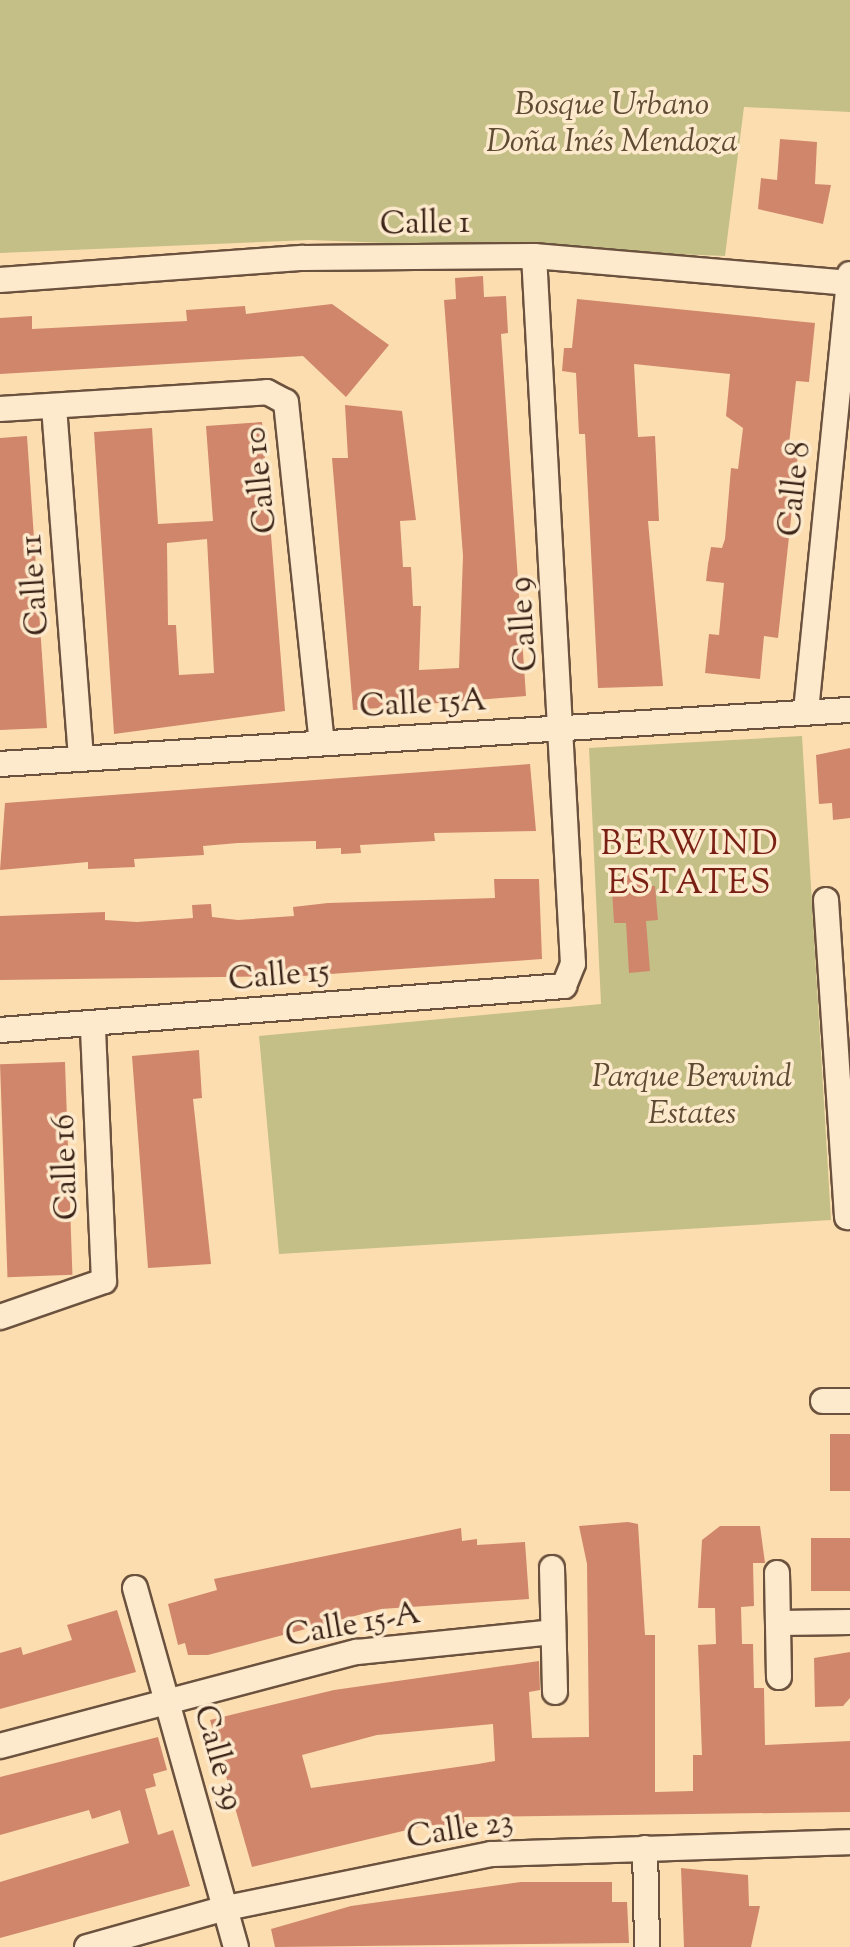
<!DOCTYPE html>
<meta charset="utf-8">
<style>
body{margin:0}
#map{position:relative;width:850px;height:1947px;overflow:hidden;background:#fcddb0;font-family:"Sorts Mill Goudy",serif}
div>[style]{position:absolute}
.green>*{inset:0;background:#c4bf87}
.building>*{inset:0;background:#d0866b;transform-origin:0 0}
.roads{filter:drop-shadow(2px 0 #6b523e) drop-shadow(-2px 0 #6b523e) drop-shadow(0 2px #6b523e) drop-shadow(0 -2px #6b523e)}
.minor>*{height:24px;margin:-12px;padding:0 12px;transform-origin:12px;border-radius:12px;background:#fde9cc}
span{translate:-50% -50%;white-space:nowrap;text-align:center;line-height:1.15;-webkit-text-stroke:7px #fde9cc;paint-order:stroke}
.park-label{font-size:32px;color:#5d4b34;font-style:italic}
.street-label{font-size:32px;color:#3b2418}
.neighbourhood-label{font-size:34px;color:#7a1f14;letter-spacing:2px}
</style>
<div id="map">
<div class="green">
<div style="clip-path:polygon(0 0,850px 0,850px 112px,744px 107px,725px 256px,310px 240px,0 253px)"></div>
<div style="clip-path:polygon(802px 736px,831px 1220px,279px 1254px,259px 1036px,601px 1004px,589px 748px)"></div>
</div>
<div class="building">
<div style="clip-path:polygon(780px 139px,817px 142px,815px 184px,831px 185px,823px 224px,758px 209px,761px 178px,777px 180px)"></div>
<div style="clip-path:polygon(483px 276px,484px 297px,506px 296px,508px 333px,501px 334px,526px 696px,353px 710px,332px 458px,348px 458px,345px 405px,402px 411px,416px 520px,400px 521px,403px 567px,411px 567px,413px 606px,421px 606px,419px 670px,459px 668px,463px 556px,444px 300px,456px 299px,455px 278px)"></div>
<div style="clip-path:polygon(577px 299px,815px 323px,809px 382px,796px 381px,789px 444px,799px 445px,778px 638px,764px 636px,760px 679px,705px 673px,709px 634px,719px 635px,724px 583px,706px 581px,708px 564px,711px 547px,722px 548px,725px 539px,731px 468px,738px 469px,743px 428px,726px 416px,730px 374px,634px 364px,638px 437px,655px 436px,659px 521px,648px 521px,663px 686px,598px 688px,585px 434px,579px 434px,576px 373px,562px 371px,564px 348px,572px 348px)"></div>
<div style="clip-path:polygon(332px 304px,389px 345px,346px 397px,303px 356px,0 374px,0 318px,32px 316px,32px 329px,187px 321px,186px 310px,245px 306px,246px 314px)"></div>
<div style="clip-path:polygon(evenodd,262px 422px,285px 711px,114px 734px,94px 432px,152px 428px,158px 524px,213px 521px,206px 426px,262px 422px,207px 539px,214px 673px,179px 675px,176px 625px,168px 625px,167px 543px,207px 539px)"></div>
<div style="clip-path:polygon(27px 436px,47px 728px,0 730px,0 438px)"></div>
<div style="clip-path:polygon(850px 748px,850px 818px,833px 820px,832px 803px,819px 804px,816px 755px)"></div>
<div style="clip-path:polygon(530px 764px,536px 831px,434px 833px,435px 841px,360px 845px,361px 853px,341px 854px,341px 848px,316px 849px,316px 841px,238px 843px,203px 846px,204px 855px,134px 859px,135px 867px,88px 869px,88px 862px,0 870px,5px 803px)"></div>
<div style="clip-path:polygon(642px 871px,644px 886px,655px 886px,658px 920px,646px 921px,650px 971px,629px 973px,626px 923px,614px 923px,612px 889px,624px 888px,623px 873px)"></div>
<div style="clip-path:polygon(494px 879px,539px 879px,542px 959px,302px 976px,0 980px,0 916px,105px 912px,105px 920px,137px 922px,193px 918px,192px 905px,211px 904px,212px 917px,238px 920px,294px 916px,293px 907px,328px 903px,495px 898px)"></div>
<div style="clip-path:polygon(199px 1050px,202px 1098px,193px 1099px,211px 1264px,148px 1268px,132px 1056px)"></div>
<div style="left:65px;top:1062px;width:213px;height:65px;rotate:88deg"></div>
<div style="left:830px;top:1434px;width:20px;height:57px"></div>
<div style="clip-path:polygon(evenodd,628px 1522px,638px 1524px,645px 1635px,655px 1635px,655px 1792px,693px 1791px,693px 1755px,702px 1755px,698px 1645px,716px 1644px,715px 1608px,698px 1608px,702px 1540px,720px 1526px,760px 1526px,765px 1563px,753px 1563px,754px 1606px,741px 1607px,742px 1644px,753px 1644px,754px 1688px,764px 1688px,765px 1745px,850px 1741px,850px 1812px,464px 1817px,465px 1826px,428px 1825px,252px 1867px,210px 1720px,334px 1690px,539px 1661px,540px 1690px,529px 1692px,532px 1738px,589px 1737px,587px 1564px,579px 1526px,628px 1522px,493px 1724px,495px 1761px,478px 1764px,311px 1788px,302px 1755px,377px 1735px,493px 1724px)"></div>
<div style="clip-path:polygon(461px 1528px,462px 1541px,477px 1539px,477px 1545px,525px 1542px,529px 1599px,381px 1609px,208px 1655px,188px 1655px,185px 1643px,178px 1645px,168px 1604px,217px 1590px,214px 1579px)"></div>
<div style="left:850px;top:1538px;width:53px;height:39px;rotate:90deg"></div>
<div style="clip-path:polygon(117px 1610px,136px 1672px,0 1709px,0 1653px,21px 1647px,23px 1655px,72px 1640px,67px 1625px)"></div>
<div style="clip-path:polygon(850px 1652px,850px 1698px,843px 1706px,815px 1707px,814px 1658px)"></div>
<div style="clip-path:polygon(158px 1737px,167px 1770px,153px 1774px,156px 1786px,145px 1789px,158px 1835px,173px 1830px,190px 1886px,0 1938px,0 1882px,129px 1843px,120px 1810px,92px 1819px,89px 1810px,0 1835px,0 1777px)"></div>
<div style="clip-path:polygon(681px 1868px,748px 1875px,749px 1906px,760px 1906px,751px 1947px,684px 1947px)"></div>
<div style="clip-path:polygon(521px 1882px,612px 1882px,612px 1902px,627px 1902px,629px 1943px,275px 1947px,271px 1929px,351px 1906px)"></div>
</div>
<div class="roads">
<div class="minor">
<div style="left:0;top:280px;width:304px;rotate:-4.2deg"></div>
<div style="left:303px;top:258px;width:231px;rotate:-0.5deg"></div>
<div style="left:534px;top:256px;width:317px;rotate:4.9deg"></div>
<div style="left:54px;top:407px;width:353px;rotate:85.6deg"></div>
<div style="left:0;top:409px;width:268px;rotate:-3.6deg"></div>
<div style="left:267px;top:392px;width:21px;rotate:28deg"></div>
<div style="left:286px;top:402px;width:343px;rotate:84deg"></div>
<div style="left:806px;top:711px;width:439px;rotate:-84.3deg"></div>
<div style="left:0;top:764px;width:852px;rotate:-3.64deg"></div>
<div style="left:826px;top:900px;width:318px;rotate:86.2deg"></div>
<div style="left:0;top:1030px;width:566px;rotate:-4.46deg"></div>
<div style="left:564px;top:986px;width:24px;rotate:-68deg"></div>
<div style="left:573px;top:964px;width:709px;rotate:-93.15deg"></div>
<div style="left:0;top:1317px;width:110px;rotate:-19.1deg"></div>
<div style="left:104px;top:1281px;width:256px;rotate:-92.5deg"></div>
<div style="left:823px;top:1401px;width:27px"></div>
<div style="left:552px;top:1568px;width:124px;rotate:88.6deg"></div>
<div style="left:777px;top:1573px;width:104px;rotate:88.9deg"></div>
<div style="left:135px;top:1588px;width:373px;rotate:74.3deg"></div>
<div style="left:779px;top:1623px;width:71px;rotate:-0.8deg"></div>
<div style="left:0;top:1746px;width:369px;rotate:-14.8deg"></div>
<div style="left:357px;top:1652px;width:197px;rotate:-5.8deg"></div>
<div style="left:645px;top:1848px;width:99px;rotate:88.8deg"></div>
<div style="left:87px;top:1947px;width:144px;rotate:-15.7deg"></div>
<div style="left:226px;top:1908px;width:270px;rotate:-11.5deg"></div>
<div style="left:491px;top:1854px;width:359px;rotate:-1.9deg"></div>
</div>
</div>
<div class="park-label">
<span style="left:612px;top:125px">Bosque Urbano<br>Doña Inés Mendoza</span>
<span style="left:692px;top:1097px">Parque Berwind<br>Estates</span>
</div>
<div class="street-label">
<span style="left:425px;top:225px;rotate:-1deg">Calle 1</span>
<span style="left:262px;top:480px;rotate:-96deg">Calle 10</span>
<span style="left:796px;top:489px;rotate:-84deg">Calle 8</span>
<span style="left:36px;top:585px;rotate:-94deg">Calle 11</span>
<span style="left:525px;top:624px;rotate:-94deg">Calle 9</span>
<span style="left:423px;top:705px;rotate:-3deg">Calle 15A</span>
<span style="left:279px;top:977px;rotate:-5deg">Calle 15</span>
<span style="left:67px;top:1167px;rotate:-92deg">Calle 16</span>
<span style="left:353px;top:1626px;rotate:-10deg">Calle 15-A</span>
<span style="left:217px;top:1758px;rotate:74deg">Calle 39</span>
<span style="left:460px;top:1831px;rotate:-9deg">Calle 23</span>
</div>
<div class="neighbourhood-label">
<span style="left:690px;top:865px">BERWIND<br>ESTATES</span>
</div>
</div>
